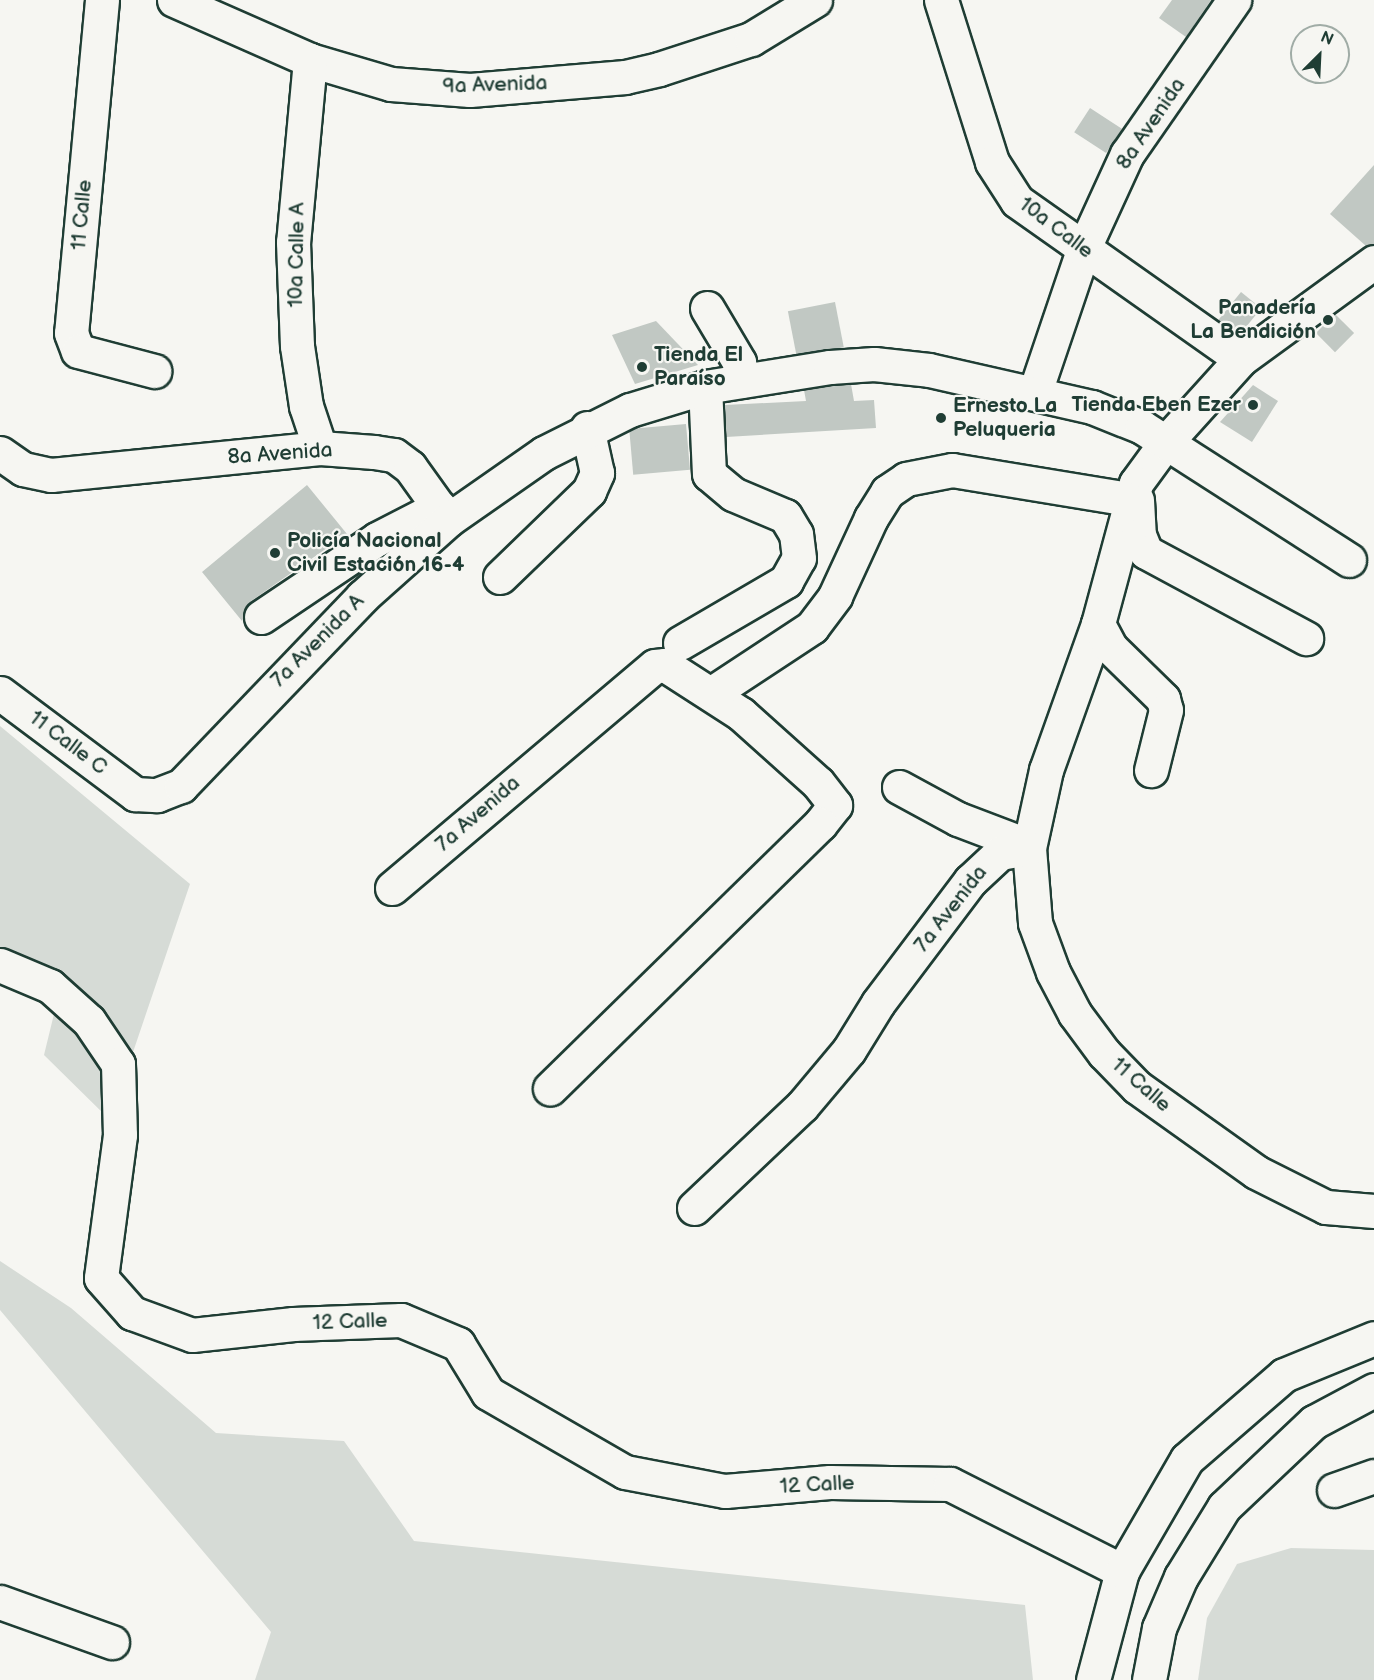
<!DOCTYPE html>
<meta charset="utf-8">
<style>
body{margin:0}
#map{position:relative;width:1374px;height:1680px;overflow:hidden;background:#f6f6f2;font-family:"Balsamiq Sans",sans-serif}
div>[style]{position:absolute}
.green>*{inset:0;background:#d6dbd6}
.building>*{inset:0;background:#c1c8c3;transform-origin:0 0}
.roads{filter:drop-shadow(2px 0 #1f3d34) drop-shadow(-2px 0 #1f3d34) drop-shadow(0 2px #1f3d34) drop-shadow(0 -2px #1f3d34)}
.minor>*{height:33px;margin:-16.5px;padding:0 16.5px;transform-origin:16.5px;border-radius:16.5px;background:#f6f6f2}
.highway>*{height:33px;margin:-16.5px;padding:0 16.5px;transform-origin:16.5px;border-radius:16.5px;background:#f6f6f2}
.dots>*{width:16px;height:16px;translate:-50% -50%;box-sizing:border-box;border:3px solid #f6f6f2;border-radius:50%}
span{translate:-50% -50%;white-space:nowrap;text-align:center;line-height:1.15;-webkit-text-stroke:4.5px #f6f6f2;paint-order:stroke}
.street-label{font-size:21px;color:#1f3d34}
.poi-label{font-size:21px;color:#1f3d34;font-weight:700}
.right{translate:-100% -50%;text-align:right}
.left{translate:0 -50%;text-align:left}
.north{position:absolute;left:1290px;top:24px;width:60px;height:60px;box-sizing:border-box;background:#f6f6f2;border:2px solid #a0aca6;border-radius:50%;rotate:24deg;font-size:16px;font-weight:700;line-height:24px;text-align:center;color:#1f3d34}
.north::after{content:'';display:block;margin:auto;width:21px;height:27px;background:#1f3d34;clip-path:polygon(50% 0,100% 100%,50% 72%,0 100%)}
</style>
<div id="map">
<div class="green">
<div style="clip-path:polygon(0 726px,190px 884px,110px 1120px,44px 1055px,63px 977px,0 962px)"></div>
<div style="clip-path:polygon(0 1261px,71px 1308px,216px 1433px,344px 1441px,414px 1541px,1025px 1605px,1033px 1680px,255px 1680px,271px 1632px,0 1310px)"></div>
<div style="clip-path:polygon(1291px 1548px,1374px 1550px,1374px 1680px,1198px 1680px,1207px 1618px,1237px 1564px)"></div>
</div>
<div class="building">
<div style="clip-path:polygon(1172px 0,1211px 0,1186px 37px,1159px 18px)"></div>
<div style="left:1090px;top:108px;width:38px;height:29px;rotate:33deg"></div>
<div style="clip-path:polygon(1374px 165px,1374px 244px,1366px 246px,1330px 214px)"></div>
<div style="left:1241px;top:292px;width:26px;height:36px;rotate:39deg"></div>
<div style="left:835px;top:302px;width:46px;height:48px;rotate:79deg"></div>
<div style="left:1335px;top:314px;width:27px;height:27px;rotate:45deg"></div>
<div style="clip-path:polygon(656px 321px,698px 365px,635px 384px,612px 335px)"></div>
<div style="clip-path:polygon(851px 384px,854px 401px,874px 400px,876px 428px,726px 437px,725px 405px,806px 401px,804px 390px)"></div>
<div style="clip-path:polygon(1253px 385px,1278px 401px,1252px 442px,1220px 422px)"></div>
<div style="left:686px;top:424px;width:46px;height:57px;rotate:85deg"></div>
<div style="clip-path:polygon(307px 485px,347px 534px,251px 601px,242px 621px,202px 572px)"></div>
</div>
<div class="roads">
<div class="minor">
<div style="left:102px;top:0;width:334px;rotate:95.3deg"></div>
<div style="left:71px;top:333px;width:19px;rotate:69deg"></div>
<div style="left:78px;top:351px;width:79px;rotate:14.7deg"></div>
<div style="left:174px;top:0;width:149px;rotate:23.8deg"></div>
<div style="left:310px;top:60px;width:84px;rotate:16.5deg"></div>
<div style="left:391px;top:84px;width:79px;rotate:4.3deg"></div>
<div style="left:470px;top:90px;width:156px;rotate:-4.8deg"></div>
<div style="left:625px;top:77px;width:35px;rotate:-13deg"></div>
<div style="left:659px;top:69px;width:97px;rotate:-18.1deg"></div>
<div style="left:751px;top:39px;width:75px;rotate:-31.4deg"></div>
<div style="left:941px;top:0;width:170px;rotate:72.5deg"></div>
<div style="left:992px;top:162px;width:46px;rotate:57.3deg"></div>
<div style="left:1017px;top:201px;width:274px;rotate:35.2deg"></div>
<div style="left:310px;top:60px;width:183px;rotate:95.3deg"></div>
<div style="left:293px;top:242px;width:104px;rotate:87.8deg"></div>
<div style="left:297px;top:346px;width:61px;rotate:81.5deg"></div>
<div style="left:306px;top:406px;width:44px;rotate:71.6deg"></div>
<div style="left:1374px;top:262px;width:165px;rotate:143.9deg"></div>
<div style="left:1241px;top:359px;width:112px;rotate:132.1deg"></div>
<div style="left:1166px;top:442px;width:51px;rotate:126.2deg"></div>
<div style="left:1136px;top:483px;width:146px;rotate:105.1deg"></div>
<div style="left:1098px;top:624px;width:155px;rotate:109.6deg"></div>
<div style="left:1046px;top:770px;width:80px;rotate:102.3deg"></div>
<div style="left:1029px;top:848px;width:75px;rotate:85.4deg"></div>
<div style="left:1035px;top:923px;width:52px;rotate:69.8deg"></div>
<div style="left:1053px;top:972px;width:47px;rotate:62.4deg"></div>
<div style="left:1075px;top:1014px;width:49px;rotate:53.4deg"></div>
<div style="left:1104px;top:1053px;width:47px;rotate:45.9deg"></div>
<div style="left:1137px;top:1087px;width:146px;rotate:35.5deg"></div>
<div style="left:1256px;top:1172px;width:78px;rotate:26.6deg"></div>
<div style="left:1326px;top:1207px;width:48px;rotate:4.8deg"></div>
<div style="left:707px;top:308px;width:63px;rotate:59.3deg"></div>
<div style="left:739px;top:362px;width:19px;rotate:81deg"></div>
<div style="left:1035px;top:392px;width:150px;rotate:-71.3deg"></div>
<div style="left:1083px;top:250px;width:106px;rotate:-65.4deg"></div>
<div style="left:1127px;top:154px;width:188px;rotate:-55.2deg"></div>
<div style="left:0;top:453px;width:28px;rotate:35deg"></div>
<div style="left:23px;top:469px;width:29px;rotate:12deg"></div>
<div style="left:51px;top:475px;width:270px;rotate:-5.7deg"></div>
<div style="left:320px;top:448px;width:54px;rotate:4.2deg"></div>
<div style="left:374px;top:452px;width:20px;rotate:9deg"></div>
<div style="left:394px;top:455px;width:20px;rotate:37deg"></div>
<div style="left:410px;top:467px;width:65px;rotate:54.4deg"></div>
<div style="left:1137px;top:500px;width:35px;rotate:87deg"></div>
<div style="left:1139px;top:535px;width:18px;rotate:68deg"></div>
<div style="left:1146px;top:552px;width:182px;rotate:28.3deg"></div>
<div style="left:500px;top:577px;width:124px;rotate:-44deg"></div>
<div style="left:589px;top:491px;width:20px;rotate:-66deg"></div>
<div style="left:597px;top:473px;width:46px;rotate:-102.5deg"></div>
<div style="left:261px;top:617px;width:140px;rotate:-33.9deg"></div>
<div style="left:377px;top:539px;width:70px;rotate:-27.3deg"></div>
<div style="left:1098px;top:624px;width:27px;rotate:62deg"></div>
<div style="left:1111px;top:648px;width:73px;rotate:44.4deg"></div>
<div style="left:1163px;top:699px;width:11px;rotate:75deg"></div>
<div style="left:1166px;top:710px;width:62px;rotate:104deg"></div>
<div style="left:680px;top:643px;width:123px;rotate:-30.3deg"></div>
<div style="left:786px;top:581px;width:26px;rotate:-61deg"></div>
<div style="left:799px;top:558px;width:24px;rotate:-97deg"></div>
<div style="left:796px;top:534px;width:21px;rotate:-121deg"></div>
<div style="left:785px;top:516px;width:56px;rotate:-157.1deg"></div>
<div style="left:733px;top:494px;width:31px;rotate:-140deg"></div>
<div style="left:709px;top:474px;width:87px;rotate:-92.6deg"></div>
<div style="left:0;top:693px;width:169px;rotate:36.8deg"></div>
<div style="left:135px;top:794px;width:22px;rotate:3deg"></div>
<div style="left:157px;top:795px;width:26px;rotate:-21deg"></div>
<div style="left:181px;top:786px;width:262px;rotate:-46.2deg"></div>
<div style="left:362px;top:597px;width:115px;rotate:-41.8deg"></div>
<div style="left:448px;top:520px;width:117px;rotate:-34.9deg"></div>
<div style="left:544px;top:453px;width:96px;rotate:-26.6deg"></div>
<div style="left:630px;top:410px;width:78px;rotate:-17deg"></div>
<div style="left:705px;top:387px;width:127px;rotate:-9.1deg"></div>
<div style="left:830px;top:367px;width:44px;rotate:-3.9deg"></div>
<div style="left:874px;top:364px;width:55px;rotate:6.2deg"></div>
<div style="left:929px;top:370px;width:167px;rotate:12.8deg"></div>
<div style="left:1092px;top:407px;width:54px;rotate:21.8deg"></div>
<div style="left:1142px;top:427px;width:246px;rotate:32.7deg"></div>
<div style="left:712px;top:693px;width:120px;rotate:-33.4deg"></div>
<div style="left:812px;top:627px;width:39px;rotate:-53deg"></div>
<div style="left:835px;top:596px;width:86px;rotate:-65.2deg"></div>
<div style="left:871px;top:518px;width:31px;rotate:-58deg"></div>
<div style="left:887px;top:492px;width:23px;rotate:-34deg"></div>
<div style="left:906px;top:479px;width:47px;rotate:-11.1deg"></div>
<div style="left:952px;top:470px;width:179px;rotate:9.3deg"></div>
<div style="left:899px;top:787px;width:67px;rotate:28.5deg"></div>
<div style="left:958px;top:819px;width:76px;rotate:20.8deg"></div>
<div style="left:392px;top:888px;width:344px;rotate:-40.2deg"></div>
<div style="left:655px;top:666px;width:10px;rotate:-6deg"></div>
<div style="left:665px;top:665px;width:90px;rotate:32.8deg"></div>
<div style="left:741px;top:714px;width:103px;rotate:41.9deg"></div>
<div style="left:818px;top:783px;width:28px;rotate:52deg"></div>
<div style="left:835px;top:805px;width:24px;rotate:128deg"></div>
<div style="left:820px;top:824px;width:378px;rotate:135.6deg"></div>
<div style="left:0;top:965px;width:54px;rotate:22.8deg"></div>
<div style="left:50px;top:986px;width:52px;rotate:41.9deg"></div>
<div style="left:89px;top:1021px;width:52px;rotate:56deg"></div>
<div style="left:118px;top:1064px;width:71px;rotate:88.4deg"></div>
<div style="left:120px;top:1135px;width:144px;rotate:97.6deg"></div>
<div style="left:101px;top:1278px;width:47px;rotate:48.5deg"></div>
<div style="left:132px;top:1313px;width:64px;rotate:20.1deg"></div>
<div style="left:192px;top:1335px;width:102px;rotate:-6.2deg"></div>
<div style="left:293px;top:1324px;width:108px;rotate:-2.1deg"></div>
<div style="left:401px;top:1320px;width:62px;rotate:22.8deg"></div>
<div style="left:458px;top:1344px;width:57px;rotate:58.5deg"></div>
<div style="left:488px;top:1393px;width:158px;rotate:30deg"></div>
<div style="left:625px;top:1472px;width:102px;rotate:10.8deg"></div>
<div style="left:725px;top:1491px;width:105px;rotate:-4.9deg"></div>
<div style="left:830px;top:1482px;width:120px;rotate:1deg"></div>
<div style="left:950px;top:1484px;width:193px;rotate:26.8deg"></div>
<div style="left:694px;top:1208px;width:149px;rotate:-43.4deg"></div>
<div style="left:802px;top:1106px;width:73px;rotate:-50deg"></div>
<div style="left:849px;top:1050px;width:55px;rotate:-58.3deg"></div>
<div style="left:878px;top:1003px;width:153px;rotate:-53deg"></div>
<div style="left:970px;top:881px;width:41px;rotate:-43deg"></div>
<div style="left:1000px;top:853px;width:29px;rotate:-10deg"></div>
<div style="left:1334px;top:1490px;width:42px;rotate:-19.3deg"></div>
<div style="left:0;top:1602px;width:119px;rotate:19.7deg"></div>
</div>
<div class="highway">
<div style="left:1093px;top:1680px;width:113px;rotate:-75.1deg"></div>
<div style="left:1122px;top:1571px;width:129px;rotate:-59.9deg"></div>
<div style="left:1187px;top:1459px;width:128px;rotate:-40.9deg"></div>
<div style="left:1284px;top:1375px;width:97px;rotate:-22.3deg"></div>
<div style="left:1149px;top:1680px;width:53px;rotate:-79.1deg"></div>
<div style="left:1159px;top:1628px;width:56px;rotate:-66.7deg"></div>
<div style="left:1181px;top:1577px;width:82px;rotate:-58.4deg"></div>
<div style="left:1224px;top:1507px;width:124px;rotate:-43.4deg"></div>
<div style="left:1314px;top:1422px;width:68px;rotate:-28.1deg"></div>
</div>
</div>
<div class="dots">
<div style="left:1328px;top:320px;background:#1f3d34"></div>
<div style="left:642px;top:367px;background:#1f3d34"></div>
<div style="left:1253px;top:405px;background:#1f3d34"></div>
<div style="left:941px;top:418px;background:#1f3d34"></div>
<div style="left:275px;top:553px;background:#1f3d34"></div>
</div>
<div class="street-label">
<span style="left:495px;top:85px;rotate:-2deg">9a Avenida</span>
<span style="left:1151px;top:124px;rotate:-56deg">8a Avenida</span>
<span style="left:82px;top:215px;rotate:-85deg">11 Calle</span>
<span style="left:1056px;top:228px;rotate:37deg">10a Calle</span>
<span style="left:297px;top:255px;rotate:-89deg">10a Calle A</span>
<span style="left:280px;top:454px;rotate:-4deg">8a Avenida</span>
<span style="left:318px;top:641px;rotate:-45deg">7a Avenida A</span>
<span style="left:68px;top:743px;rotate:37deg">11 Calle C</span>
<span style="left:478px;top:814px;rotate:-41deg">7a Avenida</span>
<span style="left:951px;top:909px;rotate:-52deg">7a Avenida</span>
<span style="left:1141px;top:1085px;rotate:41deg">11 Calle</span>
<span style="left:350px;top:1322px;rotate:-2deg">12 Calle</span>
<span style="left:817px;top:1485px;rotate:-3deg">12 Calle</span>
</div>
<div class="poi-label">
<span class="right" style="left:1316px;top:320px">Panadería<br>La Bendición</span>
<span class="left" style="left:654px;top:367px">Tienda El<br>Paraíso</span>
<span class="right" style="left:1241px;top:405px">Tienda Eben Ezer</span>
<span class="left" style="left:953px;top:418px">Ernesto La<br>Peluqueria</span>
<span class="left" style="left:287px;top:553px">Policía Nacional<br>Civil Estación 16-4</span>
</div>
<div class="north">N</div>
</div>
